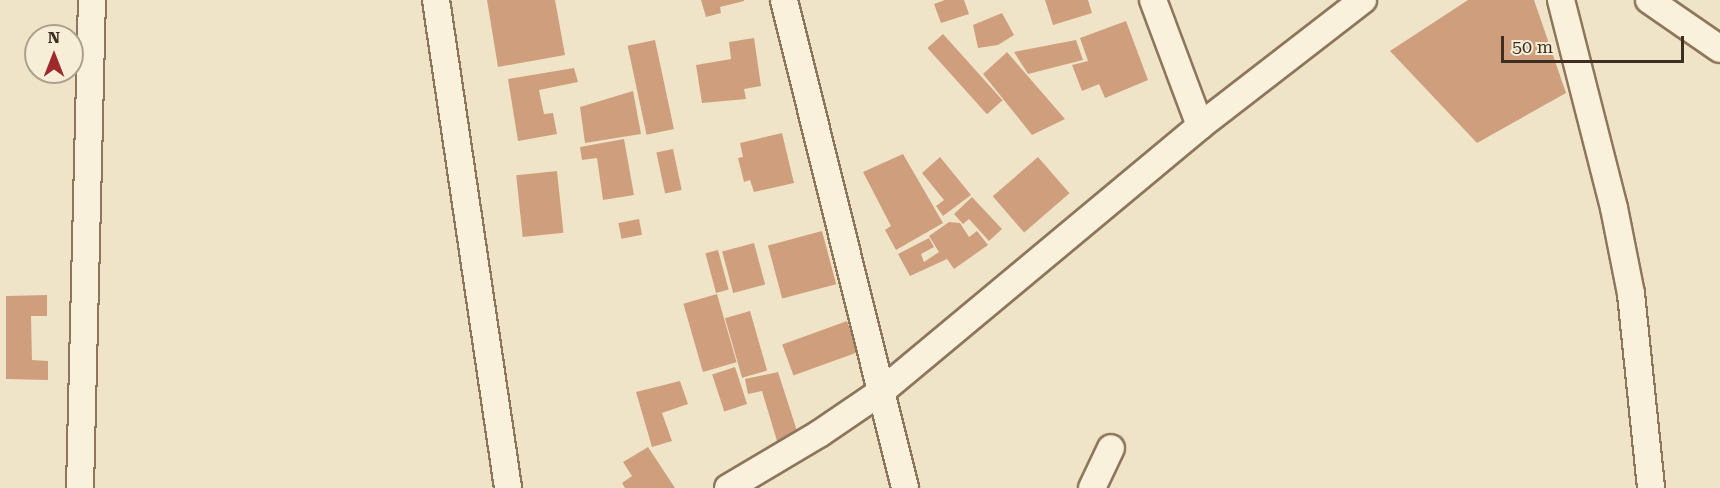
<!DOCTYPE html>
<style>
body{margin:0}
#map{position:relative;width:1720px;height:488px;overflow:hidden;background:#f0e4c8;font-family:"Roboto Serif",serif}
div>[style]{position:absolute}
.building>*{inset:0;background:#cf9f7d;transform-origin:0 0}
.roads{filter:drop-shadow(2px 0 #8d765c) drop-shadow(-2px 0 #8d765c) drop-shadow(0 2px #8d765c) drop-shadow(0 -2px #8d765c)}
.minor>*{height:26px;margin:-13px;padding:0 13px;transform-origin:13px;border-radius:13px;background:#faf1dc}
span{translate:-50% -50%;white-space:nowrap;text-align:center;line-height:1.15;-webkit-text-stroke:4.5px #f7eed8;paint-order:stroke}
.north{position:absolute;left:24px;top:24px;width:60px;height:60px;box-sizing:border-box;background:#f7eed8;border:2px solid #ada18e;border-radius:50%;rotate:0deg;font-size:16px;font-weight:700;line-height:24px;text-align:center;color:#3d2e20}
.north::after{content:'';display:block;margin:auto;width:21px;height:27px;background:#9e2a2b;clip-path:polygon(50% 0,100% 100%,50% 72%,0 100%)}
.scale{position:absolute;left:1501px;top:36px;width:183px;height:27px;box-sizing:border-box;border:3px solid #3d2e20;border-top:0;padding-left:8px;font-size:18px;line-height:21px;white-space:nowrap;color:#3d2e20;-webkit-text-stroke:4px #f7eed8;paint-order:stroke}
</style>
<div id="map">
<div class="building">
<div style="clip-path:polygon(487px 0,555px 0,565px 55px,498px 67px)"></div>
<div style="clip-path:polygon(701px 0,744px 0,744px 1px,720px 7px,721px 13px,706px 17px)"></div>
<div style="clip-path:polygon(945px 0,964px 0,969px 14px,941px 23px,934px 4px)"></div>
<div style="clip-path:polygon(1045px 0,1088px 0,1092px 13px,1053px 25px)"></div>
<div style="clip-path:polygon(1468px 0,1534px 0,1566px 93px,1477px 143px,1390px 51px)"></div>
<div style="clip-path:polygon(1002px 13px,1014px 35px,998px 45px,978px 48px,973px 25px)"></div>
<div style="clip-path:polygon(1126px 21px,1148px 80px,1105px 98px,1099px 84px,1082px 91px,1072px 65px,1088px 61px,1080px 38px)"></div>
<div style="left:943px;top:34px;width:89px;height:21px;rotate:48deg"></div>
<div style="clip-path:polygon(754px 38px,761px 86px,744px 89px,746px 99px,702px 103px,696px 65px,731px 59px,729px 42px)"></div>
<div style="left:655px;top:40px;width:91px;height:28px;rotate:78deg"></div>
<div style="clip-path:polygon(1076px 40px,1083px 60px,1028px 74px,1014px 52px)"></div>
<div style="clip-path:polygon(1007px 52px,1065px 119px,1032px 135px,983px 74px)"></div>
<div style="clip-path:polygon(574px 68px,578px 82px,539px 90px,544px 114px,553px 113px,557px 134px,518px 141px,508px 79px)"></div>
<div style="clip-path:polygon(633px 91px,641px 134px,585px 143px,580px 107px)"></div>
<div style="clip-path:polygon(782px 133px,794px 183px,754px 192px,750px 180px,744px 182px,738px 158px,743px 157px,740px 143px)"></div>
<div style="clip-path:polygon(624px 139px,634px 195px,603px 200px,597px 158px,582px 160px,580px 147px)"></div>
<div style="left:673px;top:149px;width:42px;height:17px;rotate:78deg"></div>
<div style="clip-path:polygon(903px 154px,943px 223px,896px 250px,885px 230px,891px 226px,863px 172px)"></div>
<div style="clip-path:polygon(940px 157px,971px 195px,943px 216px,936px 206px,944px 200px,922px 173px)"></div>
<div style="left:1038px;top:157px;width:48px;height:60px;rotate:49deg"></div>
<div style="left:557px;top:171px;width:62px;height:41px;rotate:84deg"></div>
<div style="clip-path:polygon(972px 197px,1002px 229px,989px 241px,969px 219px,963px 224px,954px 214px)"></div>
<div style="left:639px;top:219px;width:16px;height:21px;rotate:79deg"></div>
<div style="clip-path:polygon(949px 222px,960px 223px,969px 237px,977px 231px,988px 245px,954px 269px,947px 259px,910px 276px,898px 254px,929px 238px,934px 247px,921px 254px,924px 262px,939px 252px,929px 236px)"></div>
<div style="left:822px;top:231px;width:55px;height:56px;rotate:75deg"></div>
<div style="left:754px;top:243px;width:43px;height:33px;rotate:75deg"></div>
<div style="left:718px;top:250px;width:41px;height:13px;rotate:75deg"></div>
<div style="left:717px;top:294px;width:71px;height:35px;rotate:74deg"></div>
<div style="clip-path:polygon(47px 295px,47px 316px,31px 316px,32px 360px,48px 361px,48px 380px,6px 379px,6px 296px)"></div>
<div style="left:750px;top:311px;width:62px;height:26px;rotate:74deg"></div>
<div style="left:847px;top:321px;width:33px;height:69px;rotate:70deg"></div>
<div style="left:735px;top:367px;width:39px;height:24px;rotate:72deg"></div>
<div style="clip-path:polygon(778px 372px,798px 434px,777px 441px,762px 391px,748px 394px,745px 379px)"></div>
<div style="clip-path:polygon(680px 381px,688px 404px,662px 413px,672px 441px,652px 447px,636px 392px)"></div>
<div style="clip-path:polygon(648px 447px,675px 488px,625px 488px,622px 483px,632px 476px,623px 462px)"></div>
</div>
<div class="roads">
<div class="minor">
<div style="left:436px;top:0;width:493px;rotate:81.6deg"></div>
<div style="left:784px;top:0;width:503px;rotate:76.07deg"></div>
<div style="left:1153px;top:0;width:134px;rotate:69.5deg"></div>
<div style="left:1561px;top:0;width:215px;rotate:75.7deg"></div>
<div style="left:1614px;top:208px;width:88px;rotate:78.8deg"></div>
<div style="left:1631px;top:294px;width:195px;rotate:84.1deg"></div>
<div style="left:1649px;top:0;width:86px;rotate:34.6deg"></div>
<div style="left:80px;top:488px;width:488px;rotate:-88.6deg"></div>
<div style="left:728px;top:488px;width:106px;rotate:-30.7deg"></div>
<div style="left:819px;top:434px;width:76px;rotate:-34.3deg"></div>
<div style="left:882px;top:391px;width:414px;rotate:-39.8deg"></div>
<div style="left:1200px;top:126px;width:206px;rotate:-37.7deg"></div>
<div style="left:1092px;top:488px;width:44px;rotate:-64.6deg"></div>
</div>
</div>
<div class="north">N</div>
<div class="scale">50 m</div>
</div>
